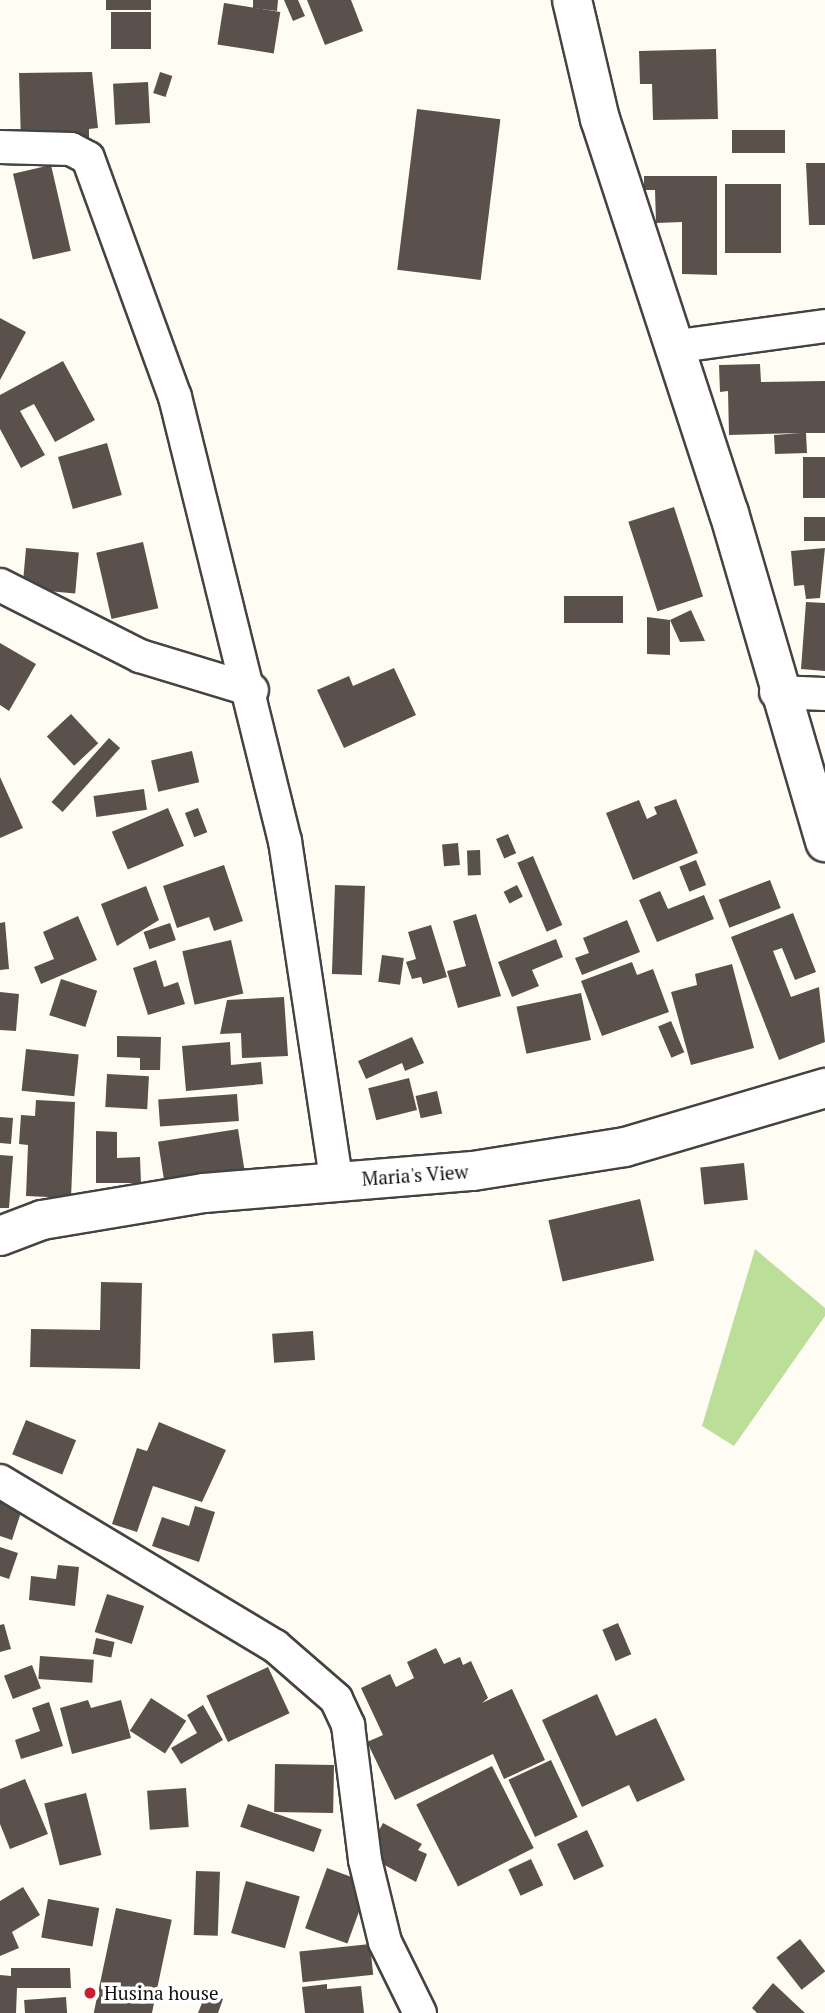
<!DOCTYPE html>
<style>
body{margin:0}
#map{position:relative;width:825px;height:2013px;overflow:hidden;background:#fffcf4;font-family:"PT Serif",serif}
div>[style]{position:absolute}
.forest>*{inset:0;background:#bbde99}
.building>*{inset:0;background:#5a514c;transform-origin:0 0}
.roads{filter:drop-shadow(2px 0 #434343) drop-shadow(-2px 0 #434343) drop-shadow(0 2px #434343) drop-shadow(0 -2px #434343)}
.minor>*{height:32px;margin:-16px;padding:0 16px;transform-origin:16px;border-radius:16px;background:#fff}
.tertiary>*{height:38px;margin:-19px;padding:0 19px;transform-origin:19px;border-radius:19px;background:#fff}
.dots>*{width:19px;height:19px;translate:-50% -50%;box-sizing:border-box;border:4px solid #fff;border-radius:50%}
span{translate:-50% -50%;white-space:nowrap;text-align:center;line-height:1.15;-webkit-text-stroke:7px #fff;paint-order:stroke}
.street-label{font-size:19px;color:#101010}
.poi-label{font-size:19px;color:#101010}
.left{translate:0 -50%;text-align:left}
</style>
<div id="map">
<div class="forest">
<div style="clip-path:polygon(755px 1249px,825px 1308px,825px 1316px,734px 1446px,702px 1426px)"></div>
</div>
<div class="building">
<div style="left:106px;top:0;width:45px;height:10px"></div>
<div style="clip-path:polygon(253px 0,278px 0,277px 11px,253px 8px)"></div>
<div style="clip-path:polygon(284px 0,298px 0,305px 16px,293px 21px)"></div>
<div style="clip-path:polygon(307px 0,351px 0,363px 31px,325px 45px)"></div>
<div style="left:224px;top:3px;width:57px;height:42px;rotate:9deg"></div>
<div style="left:111px;top:12px;width:40px;height:37px"></div>
<div style="clip-path:polygon(716px 49px,718px 119px,653px 120px,652px 84px,640px 84px,639px 51px)"></div>
<div style="clip-path:polygon(92px 72px,98px 128px,89px 129px,89px 141px,21px 142px,19px 73px)"></div>
<div style="left:160px;top:72px;width:13px;height:22px;rotate:18deg"></div>
<div style="left:148px;top:82px;width:41px;height:35px;rotate:87deg"></div>
<div style="left:417px;top:109px;width:84px;height:162px;rotate:7deg"></div>
<div style="left:732px;top:130px;width:53px;height:23px"></div>
<div style="clip-path:polygon(806px 163px,825px 163px,825px 225px,809px 225px)"></div>
<div style="left:51px;top:165px;width:88px;height:39px;rotate:77deg"></div>
<div style="clip-path:polygon(644px 176px,717px 176px,717px 275px,682px 274px,682px 222px,656px 223px,655px 190px,644px 190px)"></div>
<div style="left:725px;top:184px;width:56px;height:69px"></div>
<div style="clip-path:polygon(0 318px,26px 332px,0 380px)"></div>
<div style="clip-path:polygon(63px 361px,95px 420px,55px 442px,34px 404px,20px 411px,45px 455px,21px 468px,0 429px,0 395px)"></div>
<div style="clip-path:polygon(760px 364px,761px 382px,825px 381px,825px 433px,806px 433px,807px 453px,775px 454px,774px 435px,801px 433px,729px 435px,728px 391px,720px 392px,719px 365px)"></div>
<div style="left:107px;top:443px;width:54px;height:51px;rotate:74deg"></div>
<div style="left:825px;top:457px;width:41px;height:22px;rotate:90deg"></div>
<div style="left:674px;top:507px;width:94px;height:48px;rotate:72deg"></div>
<div style="left:825px;top:517px;width:24px;height:21px;rotate:90deg"></div>
<div style="left:143px;top:542px;width:68px;height:48px;rotate:77deg"></div>
<div style="left:26px;top:548px;width:53px;height:41px;rotate:5deg"></div>
<div style="clip-path:polygon(825px 548px,820px 598px,806px 599px,804px 585px,794px 586px,791px 551px)"></div>
<div style="left:564px;top:596px;width:59px;height:27px"></div>
<div style="clip-path:polygon(806px 602px,825px 603px,825px 671px,801px 669px)"></div>
<div style="clip-path:polygon(691px 610px,705px 641px,680px 642px,670px 620px,670px 655px,647px 654px,647px 617px,670px 620px)"></div>
<div style="clip-path:polygon(0 643px,36px 664px,9px 711px,0 705px)"></div>
<div style="clip-path:polygon(394px 668px,416px 715px,344px 748px,317px 690px,349px 676px,353px 686px)"></div>
<div style="left:71px;top:714px;width:40px;height:33px;rotate:47deg"></div>
<div style="left:109px;top:738px;width:15px;height:86px;rotate:42deg"></div>
<div style="left:192px;top:751px;width:32px;height:42px;rotate:77deg"></div>
<div style="clip-path:polygon(0 777px,23px 828px,0 838px)"></div>
<div style="left:144px;top:789px;width:21px;height:51px;rotate:82deg"></div>
<div style="clip-path:polygon(676px 799px,698px 853px,633px 880px,606px 813px,639px 800px,647px 819px,657px 814px,654px 807px)"></div>
<div style="left:168px;top:808px;width:41px;height:61px;rotate:67deg"></div>
<div style="left:198px;top:808px;width:26px;height:14px;rotate:69deg"></div>
<div style="left:508px;top:834px;width:21px;height:13px;rotate:67deg"></div>
<div style="left:458px;top:843px;width:22px;height:16px;rotate:85deg"></div>
<div style="left:480px;top:850px;width:25px;height:13px;rotate:88deg"></div>
<div style="left:533px;top:856px;width:75px;height:17px;rotate:67deg"></div>
<div style="left:696px;top:860px;width:27px;height:18px;rotate:68deg"></div>
<div style="clip-path:polygon(224px 865px,243px 921px,214px 931px,209px 917px,177px 928px,163px 886px)"></div>
<div style="left:770px;top:880px;width:30px;height:55px;rotate:69deg"></div>
<div style="left:335px;top:885px;width:30px;height:89px;rotate:2deg"></div>
<div style="left:517px;top:885px;width:13px;height:15px;rotate:63deg"></div>
<div style="clip-path:polygon(146px 886px,159px 920px,117px 946px,101px 904px)"></div>
<div style="clip-path:polygon(660px 891px,668px 909px,704px 895px,714px 919px,657px 942px,639px 900px)"></div>
<div style="clip-path:polygon(793px 913px,816px 972px,795px 980px,782px 948px,773px 951px,791px 997px,819px 987px,825px 1042px,779px 1060px,731px 937px)"></div>
<div style="clip-path:polygon(476px 914px,501px 996px,458px 1008px,447px 971px,466px 966px,453px 921px)"></div>
<div style="clip-path:polygon(78px 916px,97px 960px,41px 984px,34px 967px,54px 959px,43px 932px)"></div>
<div style="clip-path:polygon(627px 920px,640px 952px,582px 975px,575px 958px,589px 953px,583px 938px)"></div>
<div style="clip-path:polygon(5px 922px,9px 969px,0 970px,0 923px)"></div>
<div style="left:170px;top:923px;width:18px;height:28px;rotate:71deg"></div>
<div style="clip-path:polygon(431px 925px,447px 977px,423px 984px,421px 977px,412px 979px,406px 962px,416px 959px,408px 932px)"></div>
<div style="clip-path:polygon(556px 939px,563px 957px,532px 970px,539px 986px,512px 997px,498px 962px)"></div>
<div style="left:231px;top:940px;width:55px;height:50px;rotate:77deg"></div>
<div style="left:382px;top:955px;width:22px;height:27px;rotate:8deg"></div>
<div style="clip-path:polygon(156px 960px,164px 987px,178px 982px,185px 1004px,148px 1015px,133px 968px)"></div>
<div style="clip-path:polygon(632px 962px,637px 975px,653px 969px,669px 1012px,602px 1036px,581px 981px)"></div>
<div style="clip-path:polygon(732px 964px,754px 1048px,691px 1065px,671px 992px,697px 985px,695px 974px)"></div>
<div style="left:61px;top:979px;width:38px;height:38px;rotate:18deg"></div>
<div style="clip-path:polygon(0 992px,19px 994px,16px 1031px,0 1030px)"></div>
<div style="left:581px;top:993px;width:48px;height:66px;rotate:78deg"></div>
<div style="clip-path:polygon(284px 997px,288px 1056px,242px 1058px,241px 1033px,220px 1034px,227px 1000px)"></div>
<div style="left:671px;top:1021px;width:34px;height:14px;rotate:67deg"></div>
<div style="clip-path:polygon(117px 1036px,161px 1037px,160px 1070px,140px 1070px,140px 1058px,117px 1057px)"></div>
<div style="clip-path:polygon(412px 1037px,424px 1063px,405px 1071px,402px 1063px,366px 1079px,358px 1061px)"></div>
<div style="clip-path:polygon(230px 1042px,231px 1065px,261px 1062px,263px 1084px,186px 1091px,182px 1046px)"></div>
<div style="left:26px;top:1049px;width:53px;height:42px;rotate:6deg"></div>
<div style="left:107px;top:1074px;width:42px;height:33px;rotate:3deg"></div>
<div style="left:409px;top:1078px;width:33px;height:42px;rotate:76deg"></div>
<div style="left:437px;top:1091px;width:23px;height:22px;rotate:77deg"></div>
<div style="left:237px;top:1094px;width:27px;height:79px;rotate:86deg"></div>
<div style="clip-path:polygon(36px 1100px,75px 1102px,71px 1198px,26px 1196px,28px 1145px,19px 1144px,21px 1115px,35px 1116px)"></div>
<div style="clip-path:polygon(0 1117px,13px 1118px,11px 1144px,0 1143px)"></div>
<div style="left:238px;top:1129px;width:43px;height:81px;rotate:81deg"></div>
<div style="clip-path:polygon(96px 1131px,117px 1132px,117px 1158px,140px 1157px,141px 1183px,96px 1183px)"></div>
<div style="clip-path:polygon(0 1155px,13px 1156px,9px 1208px,0 1208px)"></div>
<div style="left:744px;top:1163px;width:37px;height:44px;rotate:84deg"></div>
<div style="left:640px;top:1199px;width:63px;height:94px;rotate:77deg"></div>
<div style="clip-path:polygon(101px 1282px,142px 1283px,140px 1369px,30px 1367px,31px 1329px,100px 1330px)"></div>
<div style="left:313px;top:1331px;width:29px;height:41px;rotate:86deg"></div>
<div style="left:26px;top:1420px;width:54px;height:37px;rotate:22deg"></div>
<div style="clip-path:polygon(159px 1422px,226px 1450px,202px 1502px,153px 1486px,137px 1532px,112px 1524px,137px 1448px,147px 1451px)"></div>
<div style="clip-path:polygon(0 1499px,23px 1506px,12px 1540px,0 1536px)"></div>
<div style="clip-path:polygon(195px 1506px,215px 1512px,199px 1562px,152px 1546px,162px 1517px,189px 1526px)"></div>
<div style="clip-path:polygon(0 1547px,18px 1553px,9px 1579px,0 1576px)"></div>
<div style="clip-path:polygon(58px 1565px,79px 1567px,75px 1606px,29px 1600px,31px 1576px,56px 1579px)"></div>
<div style="left:107px;top:1594px;width:39px;height:40px;rotate:18deg"></div>
<div style="left:618px;top:1623px;width:34px;height:17px;rotate:67deg"></div>
<div style="clip-path:polygon(4px 1624px,11px 1649px,0 1652px,0 1625px)"></div>
<div style="left:96px;top:1638px;width:19px;height:16px;rotate:12deg"></div>
<div style="clip-path:polygon(436px 1648px,444px 1664px,460px 1657px,463px 1665px,471px 1661px,488px 1698px,482px 1703px,512px 1689px,545px 1760px,504px 1779px,493px 1754px,395px 1800px,367px 1742px,383px 1735px,361px 1688px,390px 1674px,396px 1687px,414px 1678px,407px 1662px)"></div>
<div style="left:40px;top:1656px;width:54px;height:23px;rotate:4deg"></div>
<div style="left:32px;top:1665px;width:25px;height:30px;rotate:69deg"></div>
<div style="left:268px;top:1667px;width:51px;height:68px;rotate:65deg"></div>
<div style="clip-path:polygon(597px 1694px,616px 1736px,656px 1718px,685px 1780px,637px 1802px,629px 1785px,582px 1807px,542px 1720px)"></div>
<div style="left:151px;top:1698px;width:42px;height:39px;rotate:33deg"></div>
<div style="clip-path:polygon(88px 1700px,91px 1708px,121px 1700px,131px 1738px,72px 1754px,60px 1708px)"></div>
<div style="clip-path:polygon(49px 1702px,63px 1746px,21px 1759px,15px 1740px,40px 1731px,32px 1708px)"></div>
<div style="clip-path:polygon(203px 1705px,223px 1740px,181px 1764px,171px 1748px,197px 1733px,187px 1715px)"></div>
<div style="left:551px;top:1760px;width:63px;height:47px;rotate:65deg"></div>
<div style="left:275px;top:1764px;width:59px;height:48px;rotate:1deg"></div>
<div style="left:492px;top:1766px;width:92px;height:85px;rotate:63deg"></div>
<div style="clip-path:polygon(25px 1779px,48px 1834px,10px 1849px,0 1824px,0 1789px)"></div>
<div style="left:186px;top:1788px;width:39px;height:39px;rotate:86deg"></div>
<div style="left:86px;top:1793px;width:64px;height:43px;rotate:76deg"></div>
<div style="left:248px;top:1804px;width:78px;height:24px;rotate:19deg"></div>
<div style="clip-path:polygon(383px 1823px,422px 1844px,418px 1850px,427px 1854px,416px 1882px,366px 1855px)"></div>
<div style="left:587px;top:1830px;width:40px;height:33px;rotate:65deg"></div>
<div style="left:531px;top:1859px;width:29px;height:25px;rotate:65deg"></div>
<div style="left:327px;top:1868px;width:45px;height:64px;rotate:20deg"></div>
<div style="left:196px;top:1871px;width:24px;height:64px;rotate:2deg"></div>
<div style="left:246px;top:1881px;width:56px;height:54px;rotate:16deg"></div>
<div style="clip-path:polygon(23px 1887px,40px 1915px,12px 1932px,19px 1948px,0 1956px,0 1901px)"></div>
<div style="left:48px;top:1899px;width:52px;height:39px;rotate:10deg"></div>
<div style="left:116px;top:1908px;width:57px;height:107px;rotate:12deg"></div>
<div style="left:800px;top:1939px;width:41px;height:30px;rotate:52deg"></div>
<div style="left:370px;top:1944px;width:31px;height:71px;rotate:84deg"></div>
<div style="clip-path:polygon(11px 1968px,70px 1968px,71px 1988px,17px 1988px,16px 2013px,0 2013px,0 1975px,11px 1976px)"></div>
<div style="clip-path:polygon(773px 1983px,805px 2013px,757px 2013px,752px 2008px)"></div>
<div style="clip-path:polygon(327px 1984px,327px 1989px,361px 1986px,364px 2013px,305px 2013px,302px 1987px)"></div>
<div style="clip-path:polygon(206px 1993px,223px 1999px,218px 2013px,198px 2013px)"></div>
<div style="left:66px;top:1997px;width:16px;height:42px;rotate:86deg"></div>
</div>
<div class="roads">
<div class="minor">
<div style="left:0;top:147px;width:71px;rotate:1.6deg"></div>
<div style="left:71px;top:149px;width:19px;rotate:28deg"></div>
<div style="left:88px;top:158px;width:254px;rotate:70deg"></div>
<div style="left:175px;top:397px;width:457px;rotate:76.1deg"></div>
<div style="left:285px;top:841px;width:343px;rotate:81.4deg"></div>
<div style="left:672px;top:347px;width:154px;rotate:-7.8deg"></div>
<div style="left:0;top:585px;width:157px;rotate:26.9deg"></div>
<div style="left:140px;top:656px;width:117px;rotate:16.9deg"></div>
<div style="left:776px;top:692px;width:49px;rotate:2.3deg"></div>
<div style="left:0;top:1481px;width:321px;rotate:31deg"></div>
<div style="left:275px;top:1646px;width:81px;rotate:41deg"></div>
<div style="left:336px;top:1699px;width:29px;rotate:65deg"></div>
<div style="left:348px;top:1725px;width:136px;rotate:82.8deg"></div>
<div style="left:365px;top:1860px;width:84px;rotate:76.3deg"></div>
<div style="left:385px;top:1942px;width:79px;rotate:63.8deg"></div>
</div>
<div class="tertiary">
<div style="left:572px;top:0;width:122px;rotate:76.8deg"></div>
<div style="left:600px;top:119px;width:415px;rotate:71.9deg"></div>
<div style="left:729px;top:513px;width:343px;rotate:73.7deg"></div>
<div style="left:0;top:1236px;width:45px;rotate:-20.9deg"></div>
<div style="left:42px;top:1220px;width:164px;rotate:-9.5deg"></div>
<div style="left:204px;top:1193px;width:270px;rotate:-4.7deg"></div>
<div style="left:473px;top:1171px;width:154px;rotate:-9deg"></div>
<div style="left:625px;top:1147px;width:209px;rotate:-16.4deg"></div>
</div>
</div>
<div class="dots">
<div style="left:90px;top:1993px;background:#c9202f"></div>
</div>
<div class="street-label">
<span style="left:415px;top:1175px;rotate:-4deg">Maria's View</span>
</div>
<div class="poi-label">
<span class="left" style="left:104px;top:1993px">Husina house</span>
</div>
</div>
